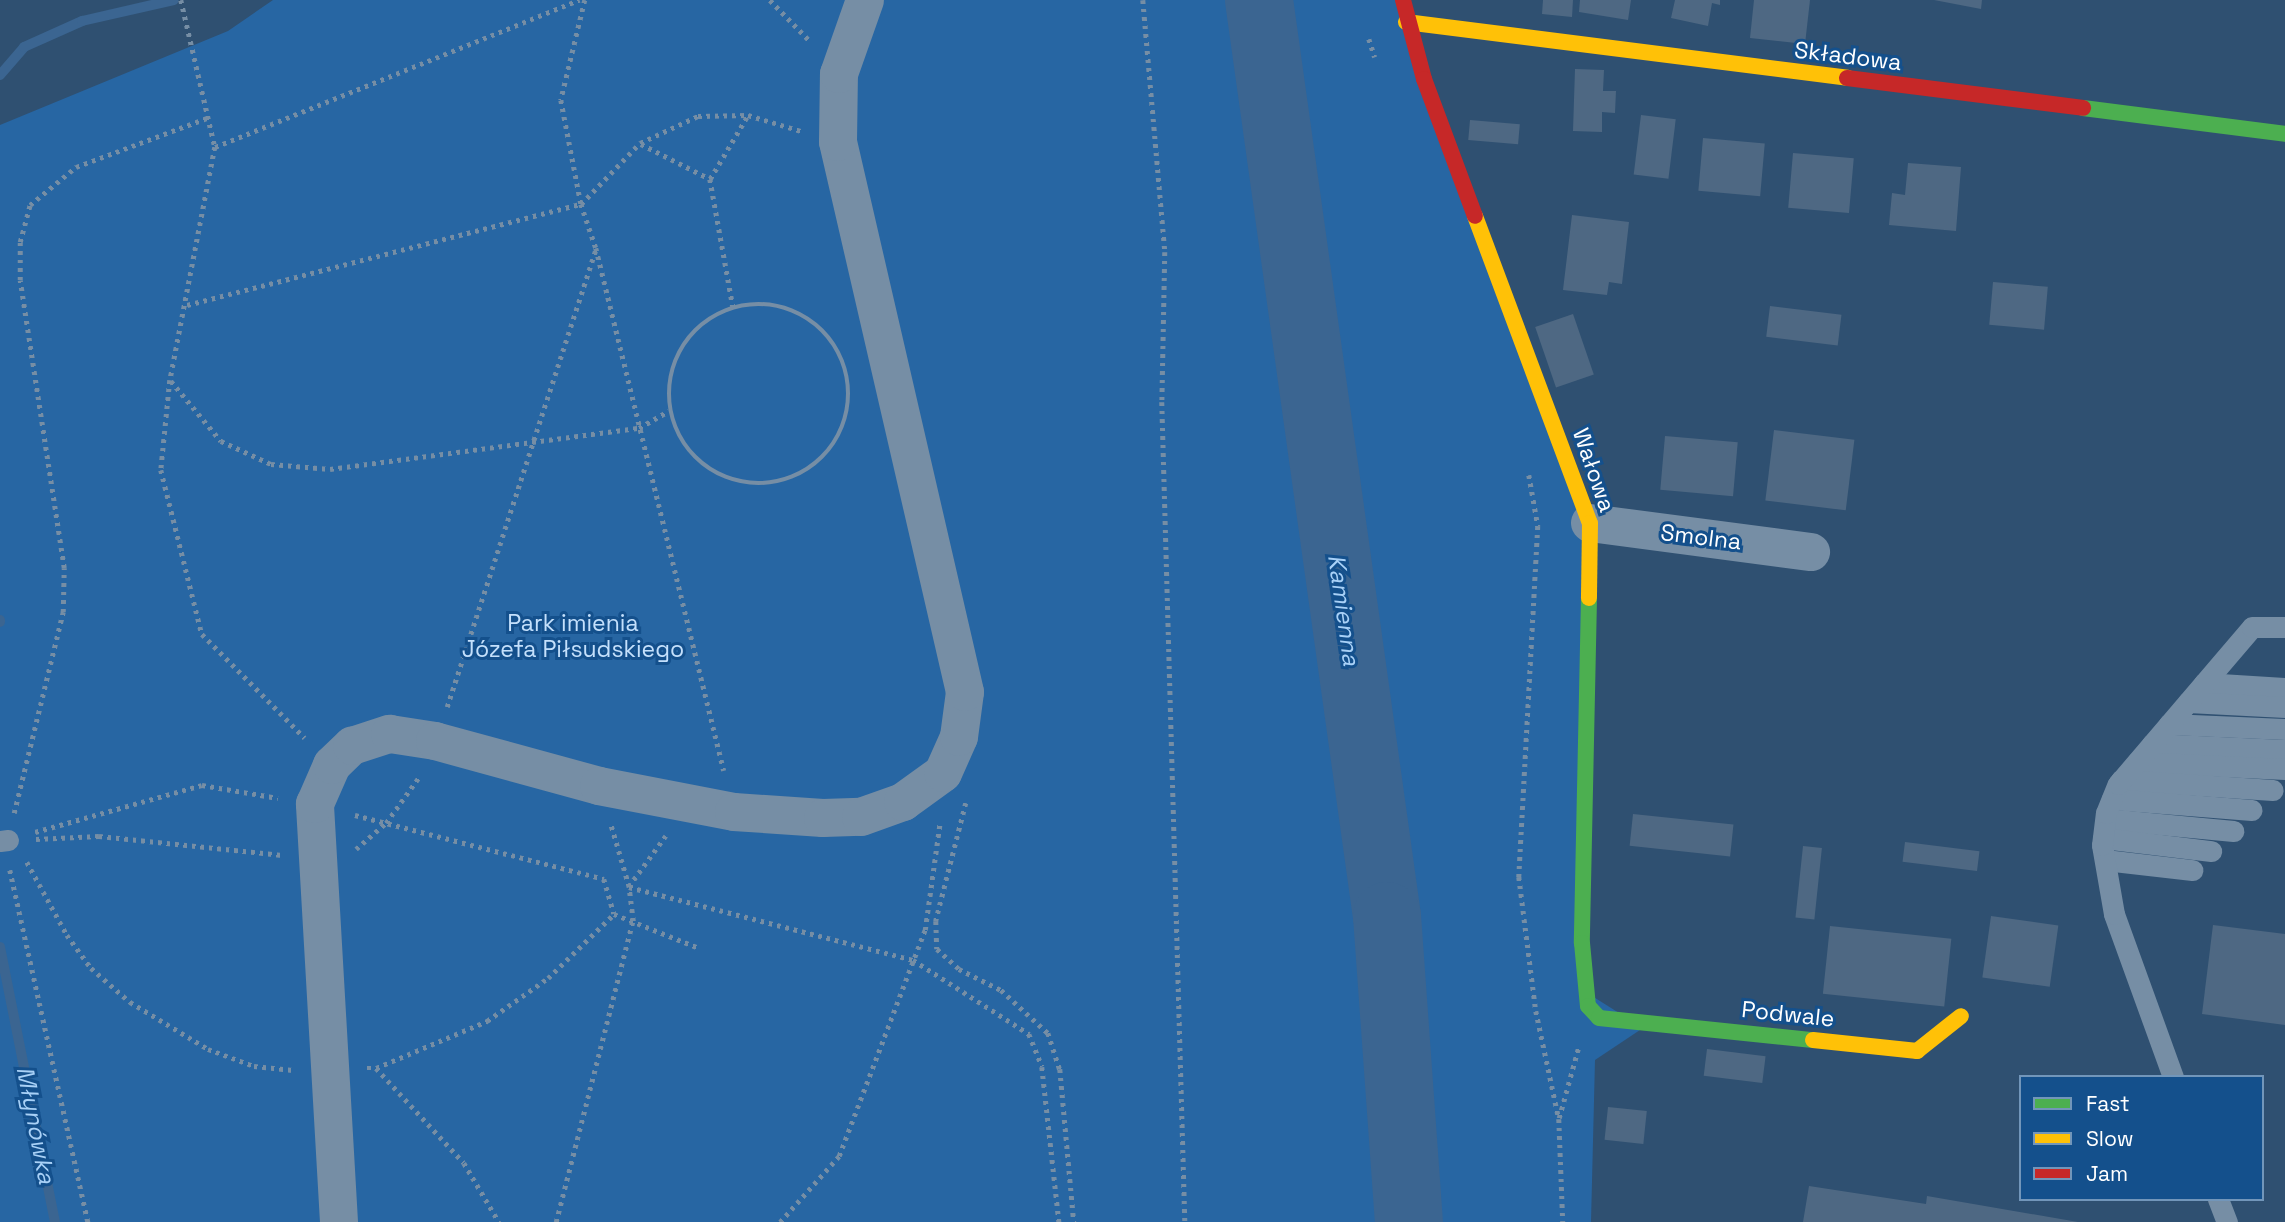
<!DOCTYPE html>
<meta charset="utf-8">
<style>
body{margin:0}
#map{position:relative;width:2285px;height:1222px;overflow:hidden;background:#2f5071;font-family:"Space Grotesk",sans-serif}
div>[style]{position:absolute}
.green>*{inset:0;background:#2766a3}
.stream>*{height:10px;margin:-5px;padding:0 5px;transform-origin:5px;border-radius:5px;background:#3b6591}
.river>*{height:68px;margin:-34px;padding:0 34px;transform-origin:34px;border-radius:34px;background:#3b6591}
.building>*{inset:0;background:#4e6883;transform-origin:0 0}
.path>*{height:4.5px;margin-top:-2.25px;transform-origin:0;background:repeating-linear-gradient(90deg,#768ea5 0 3.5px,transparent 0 8.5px)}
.path>.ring{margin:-2.25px;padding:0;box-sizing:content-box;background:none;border:4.5px solid #768ea5;border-radius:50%}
.lane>*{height:21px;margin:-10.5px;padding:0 10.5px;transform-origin:10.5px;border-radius:10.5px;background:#768ea5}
.street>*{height:38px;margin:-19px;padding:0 19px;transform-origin:19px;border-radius:19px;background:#768ea5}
.fast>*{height:16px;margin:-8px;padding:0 8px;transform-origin:8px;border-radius:8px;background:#4caf50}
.slow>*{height:16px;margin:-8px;padding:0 8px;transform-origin:8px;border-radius:8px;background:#ffc107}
.jam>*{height:16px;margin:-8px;padding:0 8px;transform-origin:8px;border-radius:8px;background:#c62828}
span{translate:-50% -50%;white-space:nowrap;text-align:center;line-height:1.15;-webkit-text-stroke:6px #14508c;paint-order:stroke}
.street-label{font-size:23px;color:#fff}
.park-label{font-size:23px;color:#c4e0fc}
.water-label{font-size:24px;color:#a9d1f7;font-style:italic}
.legend{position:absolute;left:2019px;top:1075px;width:245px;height:126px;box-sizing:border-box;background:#14508c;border:2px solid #7296ba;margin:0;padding:9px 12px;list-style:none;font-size:21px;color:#fff}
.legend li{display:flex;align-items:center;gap:14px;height:35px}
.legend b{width:35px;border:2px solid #7296ba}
</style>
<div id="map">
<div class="green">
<div style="clip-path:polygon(273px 0,1403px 0,1590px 523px,1584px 991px,1643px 1028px,1595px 1060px,1591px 1222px,0 1222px,0 125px,228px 31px)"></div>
</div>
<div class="stream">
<div style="left:0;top:75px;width:37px;rotate:-49deg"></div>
<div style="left:24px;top:47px;width:64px;rotate:-24.1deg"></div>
<div style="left:82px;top:21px;width:94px;rotate:-12.9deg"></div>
<div style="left:0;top:620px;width:2px;rotate:90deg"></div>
<div style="left:0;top:947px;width:280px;rotate:78.7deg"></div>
</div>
<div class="river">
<div style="left:1259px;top:0;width:925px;rotate:82.05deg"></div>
<div style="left:1387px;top:916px;width:307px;rotate:85.9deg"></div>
</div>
<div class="building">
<div style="clip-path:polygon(1543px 0,1573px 0,1572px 17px,1542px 14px)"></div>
<div style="clip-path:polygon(1580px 0,1631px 0,1628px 20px,1579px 12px)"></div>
<div style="clip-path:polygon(1675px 0,1720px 0,1720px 5px,1712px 3px,1708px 26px,1671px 18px)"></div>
<div style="clip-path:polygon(1754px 0,1810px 0,1805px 44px,1750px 38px)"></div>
<div style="clip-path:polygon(1934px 0,1982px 0,1981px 9px)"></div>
<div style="clip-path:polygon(1575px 69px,1604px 70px,1603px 91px,1616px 91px,1615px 113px,1602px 112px,1602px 132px,1573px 131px)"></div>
<div style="left:1641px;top:115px;width:35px;height:60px;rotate:7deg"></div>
<div style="left:1470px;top:120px;width:50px;height:20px;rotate:5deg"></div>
<div style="left:1703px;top:138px;width:62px;height:53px;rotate:5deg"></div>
<div style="left:1793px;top:153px;width:61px;height:55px;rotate:5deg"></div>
<div style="clip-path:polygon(1908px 163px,1961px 167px,1956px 231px,1889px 225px,1892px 193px,1905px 195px)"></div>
<div style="clip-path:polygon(1572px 215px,1629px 222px,1622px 284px,1609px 282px,1607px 295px,1563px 290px)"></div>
<div style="left:1993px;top:282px;width:55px;height:43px;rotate:5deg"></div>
<div style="left:1770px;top:306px;width:72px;height:31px;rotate:7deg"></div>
<div style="left:1573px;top:314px;width:64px;height:40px;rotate:71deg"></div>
<div style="left:1774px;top:430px;width:81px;height:71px;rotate:7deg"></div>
<div style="left:1665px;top:436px;width:73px;height:54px;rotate:5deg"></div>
<div style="left:1633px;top:814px;width:101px;height:32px;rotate:6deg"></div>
<div style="left:1905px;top:842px;width:75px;height:20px;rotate:7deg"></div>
<div style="left:1803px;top:846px;width:19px;height:72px;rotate:6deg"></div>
<div style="left:1991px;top:916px;width:68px;height:62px;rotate:8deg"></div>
<div style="clip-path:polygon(2213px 925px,2285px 934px,2285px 1025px,2202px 1014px)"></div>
<div style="left:1830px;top:926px;width:122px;height:68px;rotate:6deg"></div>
<div style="left:1707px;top:1049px;width:59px;height:27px;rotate:7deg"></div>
<div style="left:1608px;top:1107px;width:39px;height:33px;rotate:6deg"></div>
<div style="clip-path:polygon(1809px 1186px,1926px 1204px,1927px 1196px,2078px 1222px,1803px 1222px)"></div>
</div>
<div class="path">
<div style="left:181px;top:0;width:151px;rotate:77deg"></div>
<div style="left:215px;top:147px;width:237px;rotate:100.9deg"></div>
<div style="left:170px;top:380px;width:90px;rotate:95.7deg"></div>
<div style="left:161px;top:470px;width:169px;rotate:76deg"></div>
<div style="left:202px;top:634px;width:146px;rotate:45.3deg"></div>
<div style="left:585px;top:0;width:103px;rotate:103.5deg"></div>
<div style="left:561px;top:100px;width:106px;rotate:79.1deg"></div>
<div style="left:581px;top:204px;width:46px;rotate:71.2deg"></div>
<div style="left:596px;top:248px;width:538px;rotate:76.25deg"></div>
<div style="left:770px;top:0;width:59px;rotate:45.7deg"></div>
<div style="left:1143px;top:0;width:253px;rotate:85deg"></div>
<div style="left:1165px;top:252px;width:150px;rotate:91.1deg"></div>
<div style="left:1162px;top:402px;width:820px;rotate:88.39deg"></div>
<div style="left:1369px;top:39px;width:19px;rotate:72deg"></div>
<div style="left:641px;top:144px;width:77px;rotate:26.9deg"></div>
<div style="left:710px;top:179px;width:74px;rotate:-59.3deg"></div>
<div style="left:215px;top:147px;width:393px;rotate:-22deg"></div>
<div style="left:710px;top:179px;width:130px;rotate:79.8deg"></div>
<div class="ring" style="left:669px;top:304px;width:175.5px;height:175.5px"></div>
<div style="left:187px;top:305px;width:407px;rotate:-14.4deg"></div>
<div style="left:581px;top:204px;width:85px;rotate:-46deg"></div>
<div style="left:640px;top:143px;width:64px;rotate:-25deg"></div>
<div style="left:698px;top:116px;width:50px;rotate:-1.1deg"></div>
<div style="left:748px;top:115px;width:55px;rotate:16.8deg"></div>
<div style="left:171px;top:381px;width:78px;rotate:50.2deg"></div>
<div style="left:221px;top:441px;width:55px;rotate:24.7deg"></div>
<div style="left:271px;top:464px;width:59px;rotate:4.8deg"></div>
<div style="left:330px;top:469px;width:312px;rotate:-7.6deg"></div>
<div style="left:639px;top:428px;width:34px;rotate:-30deg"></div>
<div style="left:1529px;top:475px;width:52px;rotate:80deg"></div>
<div style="left:1538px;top:526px;width:352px;rotate:93.1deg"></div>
<div style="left:1519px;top:877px;width:135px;rotate:82.8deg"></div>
<div style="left:1536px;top:1011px;width:110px;rotate:78deg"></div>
<div style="left:1559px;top:1119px;width:103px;rotate:87.8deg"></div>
<div style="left:447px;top:707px;width:483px;rotate:-72deg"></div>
<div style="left:966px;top:803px;width:122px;rotate:104.3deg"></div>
<div style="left:936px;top:921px;width:28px;rotate:88deg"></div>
<div style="left:937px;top:949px;width:30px;rotate:42deg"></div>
<div style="left:959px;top:969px;width:47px;rotate:26.6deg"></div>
<div style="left:1001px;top:990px;width:64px;rotate:42.5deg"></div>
<div style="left:1048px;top:1033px;width:38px;rotate:72deg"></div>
<div style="left:1060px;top:1069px;width:154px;rotate:84.8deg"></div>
<div style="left:14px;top:813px;width:207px;rotate:-76.3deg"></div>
<div style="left:63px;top:612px;width:44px;rotate:-88.7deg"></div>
<div style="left:64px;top:568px;width:291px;rotate:-98.7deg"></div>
<div style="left:20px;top:280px;width:38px;rotate:-90deg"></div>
<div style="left:20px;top:242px;width:38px;rotate:-75deg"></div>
<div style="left:30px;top:205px;width:60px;rotate:-39.6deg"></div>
<div style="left:76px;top:167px;width:143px;rotate:-20.5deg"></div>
<div style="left:355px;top:815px;width:257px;rotate:14.4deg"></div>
<div style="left:604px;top:879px;width:36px;rotate:74deg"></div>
<div style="left:35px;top:832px;width:173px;rotate:-15.7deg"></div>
<div style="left:202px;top:785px;width:77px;rotate:9.7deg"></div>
<div style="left:666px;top:836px;width:63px;rotate:126deg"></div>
<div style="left:629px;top:887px;width:293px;rotate:14.4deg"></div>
<div style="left:913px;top:960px;width:138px;rotate:32.5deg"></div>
<div style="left:1029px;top:1034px;width:35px;rotate:68deg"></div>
<div style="left:1042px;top:1067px;width:156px;rotate:83.7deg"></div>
<div style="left:36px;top:839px;width:63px;rotate:-2.7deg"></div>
<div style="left:99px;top:836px;width:184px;rotate:5.9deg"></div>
<div style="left:356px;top:849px;width:40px;rotate:-41deg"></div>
<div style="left:386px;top:823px;width:57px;rotate:-54.3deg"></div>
<div style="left:27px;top:862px;width:83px;rotate:61.3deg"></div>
<div style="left:67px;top:935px;width:41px;rotate:54deg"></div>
<div style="left:91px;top:968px;width:52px;rotate:41.1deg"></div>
<div style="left:130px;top:1002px;width:91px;rotate:31.1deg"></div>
<div style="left:208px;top:1049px;width:49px;rotate:20.3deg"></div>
<div style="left:254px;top:1066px;width:39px;rotate:6deg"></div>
<div style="left:10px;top:870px;width:361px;rotate:77.5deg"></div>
<div style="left:367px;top:1068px;width:9px"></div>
<div style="left:376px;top:1068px;width:121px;rotate:-22.9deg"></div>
<div style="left:487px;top:1021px;width:75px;rotate:-35.2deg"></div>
<div style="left:548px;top:978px;width:92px;rotate:-44.1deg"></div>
<div style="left:614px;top:914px;width:92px;rotate:21.8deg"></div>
<div style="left:376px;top:1068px;width:129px;rotate:47.2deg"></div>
<div style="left:464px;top:1163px;width:69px;rotate:59.3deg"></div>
<div style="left:1559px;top:1118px;width:72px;rotate:-74.6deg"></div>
<div style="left:556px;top:1222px;width:311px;rotate:-75.7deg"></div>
<div style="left:633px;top:921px;width:34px;rotate:-97deg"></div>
<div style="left:629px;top:887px;width:64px;rotate:-106.4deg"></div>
<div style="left:780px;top:1222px;width:89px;rotate:-48.2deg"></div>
<div style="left:839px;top:1156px;width:242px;rotate:-69.2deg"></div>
<div style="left:925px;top:930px;width:109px;rotate:-82.1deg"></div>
</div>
<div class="lane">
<div style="left:2204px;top:683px;width:81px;rotate:3.5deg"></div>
<div style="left:2188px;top:702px;width:97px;rotate:3deg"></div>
<div style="left:2169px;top:724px;width:116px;rotate:2.5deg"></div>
<div style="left:2152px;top:744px;width:133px;rotate:2.6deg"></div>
<div style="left:2137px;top:762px;width:148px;rotate:2.7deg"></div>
<div style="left:2121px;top:780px;width:152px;rotate:3.8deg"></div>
<div style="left:2112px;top:799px;width:140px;rotate:4.5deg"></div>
<div style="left:2106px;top:819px;width:128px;rotate:5.4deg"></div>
<div style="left:2103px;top:838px;width:109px;rotate:6.9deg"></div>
<div style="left:0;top:841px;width:8px;rotate:-7deg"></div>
<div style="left:2105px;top:860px;width:88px;rotate:6.6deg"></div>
<div style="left:2173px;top:1077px;width:173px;rotate:-109.9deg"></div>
<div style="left:2114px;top:914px;width:70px;rotate:-99.9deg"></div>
<div style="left:2102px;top:845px;width:32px;rotate:-83deg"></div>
<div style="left:2106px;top:813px;width:31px;rotate:-68deg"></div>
<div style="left:2118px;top:784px;width:206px;rotate:-49.5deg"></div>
<div style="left:2252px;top:627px;width:33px"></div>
<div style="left:2218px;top:1199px;width:25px;rotate:69deg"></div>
</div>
<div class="street">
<div style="left:1590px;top:523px;width:223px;rotate:7.5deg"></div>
<div style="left:339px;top:1222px;width:419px;rotate:-93.3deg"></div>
<div style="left:315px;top:804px;width:43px;rotate:-66.4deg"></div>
<div style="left:332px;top:765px;width:28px;rotate:-44deg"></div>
<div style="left:352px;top:746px;width:40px;rotate:-18deg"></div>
<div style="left:390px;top:734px;width:46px;rotate:8.8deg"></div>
<div style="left:435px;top:741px;width:170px;rotate:15.3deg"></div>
<div style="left:599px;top:786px;width:137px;rotate:10.9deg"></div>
<div style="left:734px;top:812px;width:89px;rotate:3.9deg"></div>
<div style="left:823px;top:818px;width:38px;rotate:-2deg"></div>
<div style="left:861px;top:817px;width:45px;rotate:-19.7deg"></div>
<div style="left:903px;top:802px;width:49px;rotate:-35.9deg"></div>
<div style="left:943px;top:773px;width:39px;rotate:-66deg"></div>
<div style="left:959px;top:737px;width:45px;rotate:-82.4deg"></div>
<div style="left:965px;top:692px;width:564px;rotate:-103deg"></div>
<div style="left:838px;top:142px;width:68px;rotate:-89.2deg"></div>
<div style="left:839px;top:74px;width:78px;rotate:-70.6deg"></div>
</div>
<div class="fast">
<div style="left:2083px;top:108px;width:204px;rotate:7.3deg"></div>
<div style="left:1589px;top:598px;width:345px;rotate:91.2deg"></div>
<div style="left:1582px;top:943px;width:63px;rotate:84.6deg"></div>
<div style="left:1588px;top:1006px;width:16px;rotate:47deg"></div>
<div style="left:1599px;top:1018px;width:215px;rotate:5.9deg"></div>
</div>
<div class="slow">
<div style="left:1406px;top:22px;width:445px;rotate:7.2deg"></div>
<div style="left:1475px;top:216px;width:328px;rotate:69.5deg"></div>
<div style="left:1590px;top:523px;width:75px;rotate:90.8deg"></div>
<div style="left:1813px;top:1040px;width:105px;rotate:6deg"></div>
<div style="left:1917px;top:1051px;width:56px;rotate:-38.5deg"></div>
</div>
<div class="jam">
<div style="left:1403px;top:0;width:82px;rotate:75.1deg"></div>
<div style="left:1424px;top:79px;width:146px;rotate:69.6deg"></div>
<div style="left:1847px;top:78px;width:238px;rotate:7.2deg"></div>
</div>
<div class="street-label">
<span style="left:1848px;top:56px;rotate:7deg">Składowa</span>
<span style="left:1594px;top:470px;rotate:71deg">Wałowa</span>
<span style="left:1701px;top:537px;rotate:7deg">Smolna</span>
<span style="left:1788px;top:1014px;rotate:6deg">Podwale</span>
</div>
<div class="park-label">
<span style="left:573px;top:636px">Park imienia<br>Józefa Piłsudskiego</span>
</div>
<div class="water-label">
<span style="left:1344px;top:610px;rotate:82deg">Kamienna</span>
<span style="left:36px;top:1125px;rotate:79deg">Młynówka</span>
</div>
<ul class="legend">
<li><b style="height:9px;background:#4caf50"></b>Fast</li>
<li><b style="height:9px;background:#ffc107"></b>Slow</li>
<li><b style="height:9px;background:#c62828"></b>Jam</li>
</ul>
</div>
